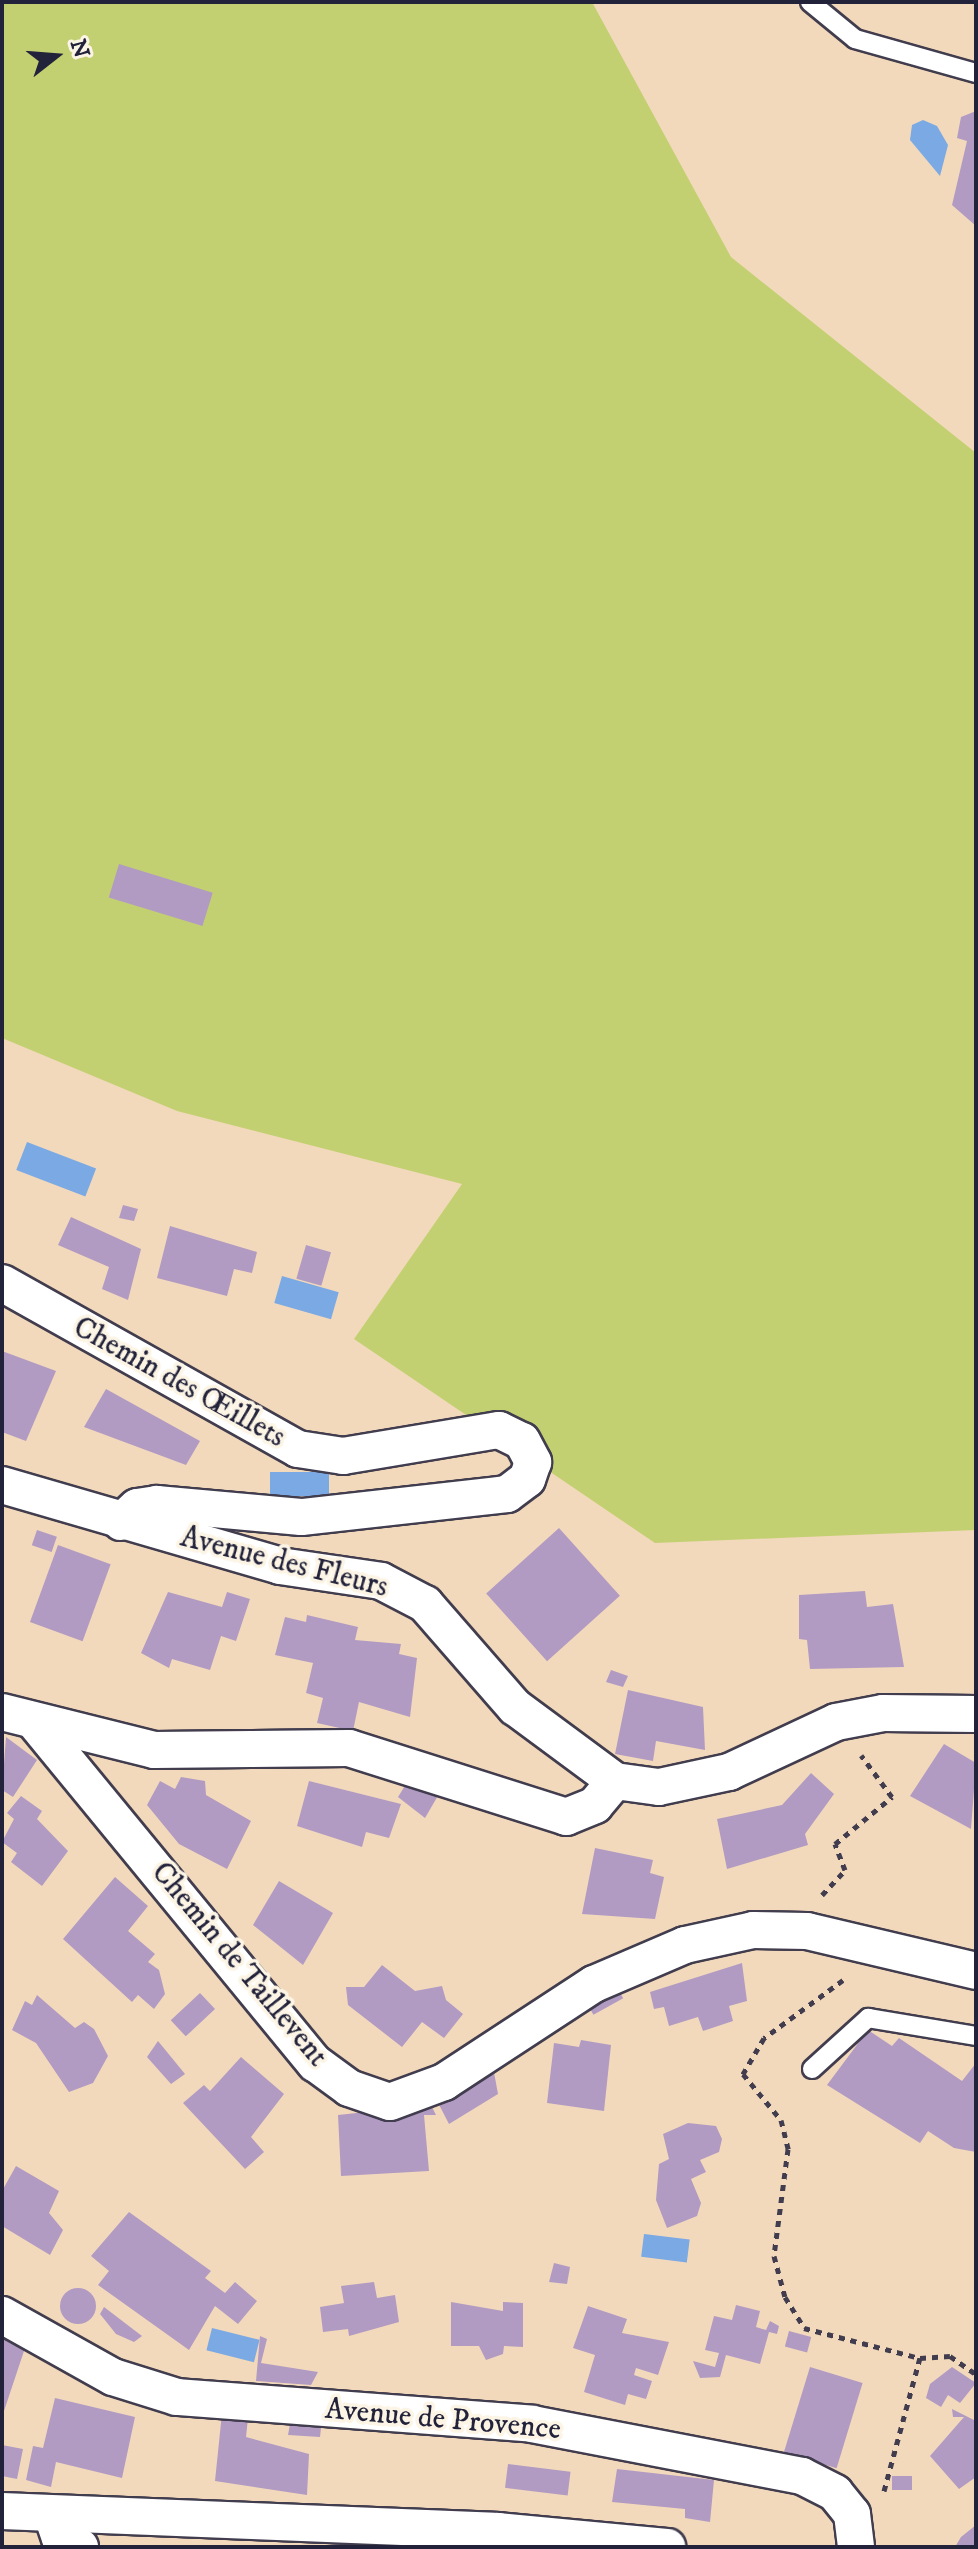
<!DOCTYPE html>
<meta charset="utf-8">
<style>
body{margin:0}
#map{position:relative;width:978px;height:2549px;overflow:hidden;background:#f3d9bb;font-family:"IM FELL DW Pica",serif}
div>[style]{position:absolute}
.green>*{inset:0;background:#c3d072}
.water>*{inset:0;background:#7aa9e4;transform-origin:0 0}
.building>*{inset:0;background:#b19bc3;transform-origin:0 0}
.round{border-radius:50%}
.path>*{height:5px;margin-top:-2.5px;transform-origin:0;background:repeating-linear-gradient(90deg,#413d4e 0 6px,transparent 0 12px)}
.roads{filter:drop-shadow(2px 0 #413d4e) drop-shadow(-2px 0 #413d4e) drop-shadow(0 2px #413d4e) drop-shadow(0 -2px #413d4e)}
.service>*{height:18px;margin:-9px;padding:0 9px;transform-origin:9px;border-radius:9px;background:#fff}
.minor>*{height:36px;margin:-18px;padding:0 18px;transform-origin:18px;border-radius:18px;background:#fff}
span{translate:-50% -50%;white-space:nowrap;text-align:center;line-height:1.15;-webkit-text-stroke:7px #fcf5e5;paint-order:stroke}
.street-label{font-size:30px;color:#22223b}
.frame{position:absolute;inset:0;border:4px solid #22223b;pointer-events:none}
.north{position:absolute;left:16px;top:16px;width:80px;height:80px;-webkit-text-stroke:6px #fcf5e5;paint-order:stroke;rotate:73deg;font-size:22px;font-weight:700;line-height:32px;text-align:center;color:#22223b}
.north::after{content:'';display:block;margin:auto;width:28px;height:36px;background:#22223b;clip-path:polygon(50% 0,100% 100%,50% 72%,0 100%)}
</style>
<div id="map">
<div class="green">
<div style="clip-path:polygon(2px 2px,592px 2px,731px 257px,976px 453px,976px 1530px,655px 1543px,354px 1339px,462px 1184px,177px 1111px,2px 1038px)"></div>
</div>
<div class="water">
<div style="clip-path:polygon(923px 120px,937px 126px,948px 145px,940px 176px,910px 140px,912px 125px)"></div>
<div style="left:27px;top:1142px;width:74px;height:30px;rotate:21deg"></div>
<div style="left:282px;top:1276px;width:59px;height:28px;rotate:16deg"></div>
<div style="left:270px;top:1472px;width:59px;height:24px"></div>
<div style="left:644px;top:2234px;width:46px;height:23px;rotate:7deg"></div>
<div style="left:212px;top:2328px;width:49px;height:23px;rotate:14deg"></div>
</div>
<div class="building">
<div style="clip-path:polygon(976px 111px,976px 226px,952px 205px,967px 141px,957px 138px,961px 117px)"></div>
<div style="left:119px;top:864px;width:98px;height:35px;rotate:17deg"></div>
<div style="clip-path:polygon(123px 1205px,138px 1209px,134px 1221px,119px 1218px)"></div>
<div style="clip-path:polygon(71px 1217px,141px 1249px,128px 1300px,102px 1289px,109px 1267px,58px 1245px)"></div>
<div style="clip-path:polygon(170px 1226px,257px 1252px,252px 1273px,234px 1269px,227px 1296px,157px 1278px)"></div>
<div style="left:306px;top:1245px;width:26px;height:35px;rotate:16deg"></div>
<div style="clip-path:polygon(2px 1351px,56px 1371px,26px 1441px,2px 1432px)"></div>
<div style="clip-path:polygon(106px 1389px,200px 1441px,186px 1465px,84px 1427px)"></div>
<div style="left:559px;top:1528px;width:91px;height:98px;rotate:48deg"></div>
<div style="left:37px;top:1530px;width:21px;height:16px;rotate:19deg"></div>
<div style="left:58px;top:1545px;width:56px;height:82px;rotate:20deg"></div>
<div style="clip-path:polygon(865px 1591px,867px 1607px,893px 1604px,904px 1667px,810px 1669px,807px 1640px,799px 1639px,799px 1595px)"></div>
<div style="clip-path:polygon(168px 1592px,222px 1607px,227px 1592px,250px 1599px,236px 1641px,221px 1636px,210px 1670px,172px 1659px,169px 1668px,141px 1653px)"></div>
<div style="clip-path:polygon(307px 1615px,358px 1627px,355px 1640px,401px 1644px,399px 1654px,417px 1658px,410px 1717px,359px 1702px,353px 1731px,317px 1723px,323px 1698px,306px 1693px,313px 1663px,275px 1655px,285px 1617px,306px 1622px)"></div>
<div style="clip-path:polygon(611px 1670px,628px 1676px,623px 1687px,606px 1682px)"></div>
<div style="clip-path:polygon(628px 1690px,703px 1707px,705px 1750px,656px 1741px,653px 1761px,615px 1754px)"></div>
<div style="clip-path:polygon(6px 1737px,37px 1760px,13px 1797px,2px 1790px)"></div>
<div style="clip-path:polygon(944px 1744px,976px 1763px,971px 1829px,910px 1796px)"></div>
<div style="clip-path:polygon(811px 1773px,834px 1794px,805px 1834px,808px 1845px,727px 1869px,717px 1819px,782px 1805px)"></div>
<div style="clip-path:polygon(411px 1776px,443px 1787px,425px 1818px,398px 1797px)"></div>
<div style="clip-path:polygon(181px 1777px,205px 1781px,206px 1795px,251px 1821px,227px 1869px,179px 1844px,147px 1805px,160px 1781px,175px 1789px)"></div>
<div style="clip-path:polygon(309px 1781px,401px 1804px,389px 1838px,366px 1832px,362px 1847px,297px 1826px)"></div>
<div style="clip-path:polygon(21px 1796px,42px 1811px,37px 1819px,68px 1851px,42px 1886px,11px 1862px,17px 1853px,2px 1842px,14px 1819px,7px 1813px)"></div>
<div style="clip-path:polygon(595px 1848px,653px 1860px,650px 1873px,664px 1877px,655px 1919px,582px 1914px)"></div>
<div style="clip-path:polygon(115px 1877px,148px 1906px,128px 1931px,155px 1954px,148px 1962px,159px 1970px,165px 1994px,154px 2009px,138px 1995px,132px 2002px,63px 1939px)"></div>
<div style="clip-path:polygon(279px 1881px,333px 1913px,303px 1965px,253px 1925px)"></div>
<div style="clip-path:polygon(742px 1963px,747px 2001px,729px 2006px,733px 2021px,703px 2031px,698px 2017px,669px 2026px,664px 2007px,654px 2009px,650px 1992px)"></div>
<div style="clip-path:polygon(382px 1965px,415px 1991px,442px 1986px,446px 2000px,463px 2014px,444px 2038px,422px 2022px,402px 2047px,348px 2005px,346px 1987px,364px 1987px)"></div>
<div style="left:613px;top:1980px;width:21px;height:34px;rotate:61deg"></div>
<div style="left:200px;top:1993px;width:22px;height:40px;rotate:47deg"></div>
<div style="clip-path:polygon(37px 1995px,75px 2028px,84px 2022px,94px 2029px,108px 2056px,93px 2083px,69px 2092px,36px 2043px,12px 2030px,25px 2001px,32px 2005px)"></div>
<div style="clip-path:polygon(868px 2030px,892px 2046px,899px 2038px,962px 2081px,976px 2063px,976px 2152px,954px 2148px,928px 2131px,920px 2143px,827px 2085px)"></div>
<div style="clip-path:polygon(581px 2040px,611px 2045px,604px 2111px,547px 2103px,554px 2043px,579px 2047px)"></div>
<div style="clip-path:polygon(158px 2041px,185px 2074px,171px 2084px,147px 2057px)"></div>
<div style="clip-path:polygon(491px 2056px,498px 2094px,449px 2124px,434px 2095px)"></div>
<div style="clip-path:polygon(241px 2057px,284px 2094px,251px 2137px,264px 2152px,245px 2169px,183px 2103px,204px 2085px,210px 2091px)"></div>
<div style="clip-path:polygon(431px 2105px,436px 2115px,424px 2115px,429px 2171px,341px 2176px,338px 2115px)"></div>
<div style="clip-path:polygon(688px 2123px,716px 2126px,722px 2139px,719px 2152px,700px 2160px,706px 2172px,691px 2179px,701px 2203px,697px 2216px,667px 2228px,656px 2200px,659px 2164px,669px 2159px,663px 2134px)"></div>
<div style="clip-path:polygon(16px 2166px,59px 2191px,49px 2213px,63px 2230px,50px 2255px,2px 2226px,2px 2191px)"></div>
<div style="clip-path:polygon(129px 2212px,211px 2271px,205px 2278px,225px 2293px,235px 2282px,257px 2301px,238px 2324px,215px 2306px,189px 2350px,98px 2285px,109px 2271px,91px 2256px)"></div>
<div style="clip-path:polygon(554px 2263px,570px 2267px,567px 2284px,549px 2282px)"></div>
<div style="clip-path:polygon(374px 2282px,377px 2298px,395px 2295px,399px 2322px,349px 2336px,348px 2329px,323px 2332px,320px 2307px,344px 2303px,341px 2286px)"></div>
<div class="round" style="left:60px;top:2288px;width:36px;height:36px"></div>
<div style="clip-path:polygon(451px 2302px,503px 2311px,503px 2302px,523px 2303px,523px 2347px,504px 2346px,503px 2354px,486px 2360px,479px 2346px,451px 2346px)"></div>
<div style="clip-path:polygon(736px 2305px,760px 2311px,756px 2327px,766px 2330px,770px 2321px,779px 2326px,777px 2334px,769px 2332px,760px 2364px,726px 2355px,720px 2377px,700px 2378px,693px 2361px,715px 2367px,719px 2353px,705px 2350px,714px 2316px,732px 2320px)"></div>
<div style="clip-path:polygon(588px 2306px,627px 2319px,622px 2333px,669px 2342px,658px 2375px,636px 2368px,634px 2375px,652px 2381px,646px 2399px,628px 2394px,625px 2405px,584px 2392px,595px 2355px,573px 2348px)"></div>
<div style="clip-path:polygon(104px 2307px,142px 2336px,134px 2342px,116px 2334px,100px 2314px)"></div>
<div style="left:789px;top:2331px;width:23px;height:16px;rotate:15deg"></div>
<div style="clip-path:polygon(4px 2336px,25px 2348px,2px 2417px,2px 2340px)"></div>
<div style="clip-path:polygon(260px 2336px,267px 2339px,261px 2363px,318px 2372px,311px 2385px,256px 2381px)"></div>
<div style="left:810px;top:2367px;width:55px;height:89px;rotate:17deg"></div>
<div style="clip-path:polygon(952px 2367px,976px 2383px,960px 2403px,948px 2395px,941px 2407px,926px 2398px,930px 2384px)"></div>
<div style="clip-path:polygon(55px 2398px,135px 2417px,122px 2478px,56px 2462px,51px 2487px,26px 2480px,33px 2446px,43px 2448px)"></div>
<div style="clip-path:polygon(952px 2409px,976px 2421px,976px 2477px,959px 2489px,930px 2456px,964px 2417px,953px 2417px)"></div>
<div style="clip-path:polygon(222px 2413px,248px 2418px,246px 2437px,309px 2454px,307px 2495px,215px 2481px)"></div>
<div style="clip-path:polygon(290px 2424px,321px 2428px,320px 2437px,288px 2435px)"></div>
<div style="clip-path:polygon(2px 2445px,23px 2449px,17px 2479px,2px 2476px)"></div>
<div style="left:508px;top:2464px;width:63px;height:24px;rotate:7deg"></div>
<div style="clip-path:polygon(617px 2469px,714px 2480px,710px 2522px,685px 2518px,685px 2509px,612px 2502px)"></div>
<div style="left:912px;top:2476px;width:14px;height:20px;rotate:90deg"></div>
<div style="clip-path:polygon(976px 2525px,976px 2547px,955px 2547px,961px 2537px)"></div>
</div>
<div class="path">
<div style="left:822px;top:1895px;width:34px;rotate:-47deg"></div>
<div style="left:845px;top:1870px;width:28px;rotate:-111deg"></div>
<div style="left:835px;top:1844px;width:74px;rotate:-39.5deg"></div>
<div style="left:892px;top:1797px;width:52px;rotate:-126.4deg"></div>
<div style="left:843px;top:1980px;width:98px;rotate:143.7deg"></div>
<div style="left:764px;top:2038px;width:42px;rotate:120.3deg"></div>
<div style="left:743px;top:2074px;width:60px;rotate:50.4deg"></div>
<div style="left:781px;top:2120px;width:30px;rotate:76deg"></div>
<div style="left:788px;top:2149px;width:108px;rotate:97.5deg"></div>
<div style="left:774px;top:2256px;width:42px;rotate:75deg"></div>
<div style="left:785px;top:2297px;width:36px;rotate:58deg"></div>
<div style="left:804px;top:2328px;width:120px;rotate:14.5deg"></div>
<div style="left:920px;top:2358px;width:30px;rotate:-4deg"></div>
<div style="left:950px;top:2356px;width:32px;rotate:35deg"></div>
<div style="left:884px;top:2491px;width:138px;rotate:-74.9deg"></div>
</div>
<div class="roads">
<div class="service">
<div style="left:810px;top:2px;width:58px;rotate:39.4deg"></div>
<div style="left:855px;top:39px;width:126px;rotate:15.7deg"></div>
<div style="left:812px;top:2069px;width:76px;rotate:-42.3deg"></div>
<div style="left:868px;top:2018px;width:109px;rotate:9.5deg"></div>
</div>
<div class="minor">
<div style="left:2px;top:1283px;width:339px;rotate:29.3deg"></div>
<div style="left:298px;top:1449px;width:46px;rotate:8.8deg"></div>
<div style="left:343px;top:1456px;width:158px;rotate:-9.5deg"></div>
<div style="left:499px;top:1430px;width:25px;rotate:26deg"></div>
<div style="left:522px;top:1441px;width:24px;rotate:62deg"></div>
<div style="left:533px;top:1462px;width:18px;rotate:109deg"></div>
<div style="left:527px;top:1479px;width:25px;rotate:143deg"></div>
<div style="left:507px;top:1494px;width:207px;rotate:173.6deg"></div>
<div style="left:301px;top:1517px;width:145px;rotate:-174.8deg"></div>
<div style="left:157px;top:1504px;width:20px;rotate:171deg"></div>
<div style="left:137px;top:1507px;width:22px;rotate:137deg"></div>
<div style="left:2px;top:1485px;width:290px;rotate:16.2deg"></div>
<div style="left:280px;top:1566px;width:102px;rotate:8.4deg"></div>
<div style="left:381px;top:1581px;width:50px;rotate:27.6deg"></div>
<div style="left:425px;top:1604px;width:137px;rotate:48.9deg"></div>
<div style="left:515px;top:1707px;width:124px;rotate:36.5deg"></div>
<div style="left:615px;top:1781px;width:44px;rotate:7.8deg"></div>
<div style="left:659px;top:1787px;width:72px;rotate:-12.1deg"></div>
<div style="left:729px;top:1772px;width:118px;rotate:-25deg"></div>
<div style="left:836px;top:1722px;width:48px;rotate:-10.8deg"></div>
<div style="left:883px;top:1713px;width:93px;rotate:0.6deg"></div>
<div style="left:2px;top:1712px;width:157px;rotate:14deg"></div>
<div style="left:154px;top:1750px;width:195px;rotate:-0.6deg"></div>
<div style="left:349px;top:1748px;width:228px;rotate:17.6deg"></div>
<div style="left:566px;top:1817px;width:31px;rotate:-22deg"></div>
<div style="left:595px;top:1805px;width:31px;rotate:-50deg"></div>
<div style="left:37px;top:1725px;width:438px;rotate:50.6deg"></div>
<div style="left:315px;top:2063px;width:42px;rotate:36.3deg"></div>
<div style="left:349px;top:2088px;width:43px;rotate:18.9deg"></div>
<div style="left:390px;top:2102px;width:58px;rotate:-20.3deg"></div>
<div style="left:444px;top:2082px;width:179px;rotate:-33.2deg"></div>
<div style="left:594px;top:1984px;width:99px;rotate:-23.2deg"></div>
<div style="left:685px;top:1945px;width:70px;rotate:-12.4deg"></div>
<div style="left:753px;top:1930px;width:54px;rotate:1.1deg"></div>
<div style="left:807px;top:1931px;width:174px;rotate:13.3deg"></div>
<div style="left:2px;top:2315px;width:127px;rotate:29.2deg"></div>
<div style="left:113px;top:2377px;width:67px;rotate:17.4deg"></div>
<div style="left:177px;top:2397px;width:356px;rotate:4.3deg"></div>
<div style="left:532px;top:2424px;width:275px;rotate:10.9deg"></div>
<div style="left:802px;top:2476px;width:37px;rotate:27deg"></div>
<div style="left:835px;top:2493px;width:27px;rotate:51deg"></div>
<div style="left:852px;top:2514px;width:33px;rotate:83deg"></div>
<div style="left:2px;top:2511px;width:497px;rotate:2.3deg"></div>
<div style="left:499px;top:2531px;width:169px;rotate:5.4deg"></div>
<div style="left:53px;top:2518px;width:21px;rotate:71deg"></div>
<div style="left:60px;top:2538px;width:22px;rotate:24deg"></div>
</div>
</div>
<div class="street-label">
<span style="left:179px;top:1383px;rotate:29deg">Chemin des Œillets</span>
<span style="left:284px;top:1563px;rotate:14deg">Avenue des Fleurs</span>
<span style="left:239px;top:1965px;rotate:50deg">Chemin de Taillevent</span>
<span style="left:443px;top:2420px;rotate:5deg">Avenue de Provence</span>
</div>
<div class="frame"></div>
<div class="north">N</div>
</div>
